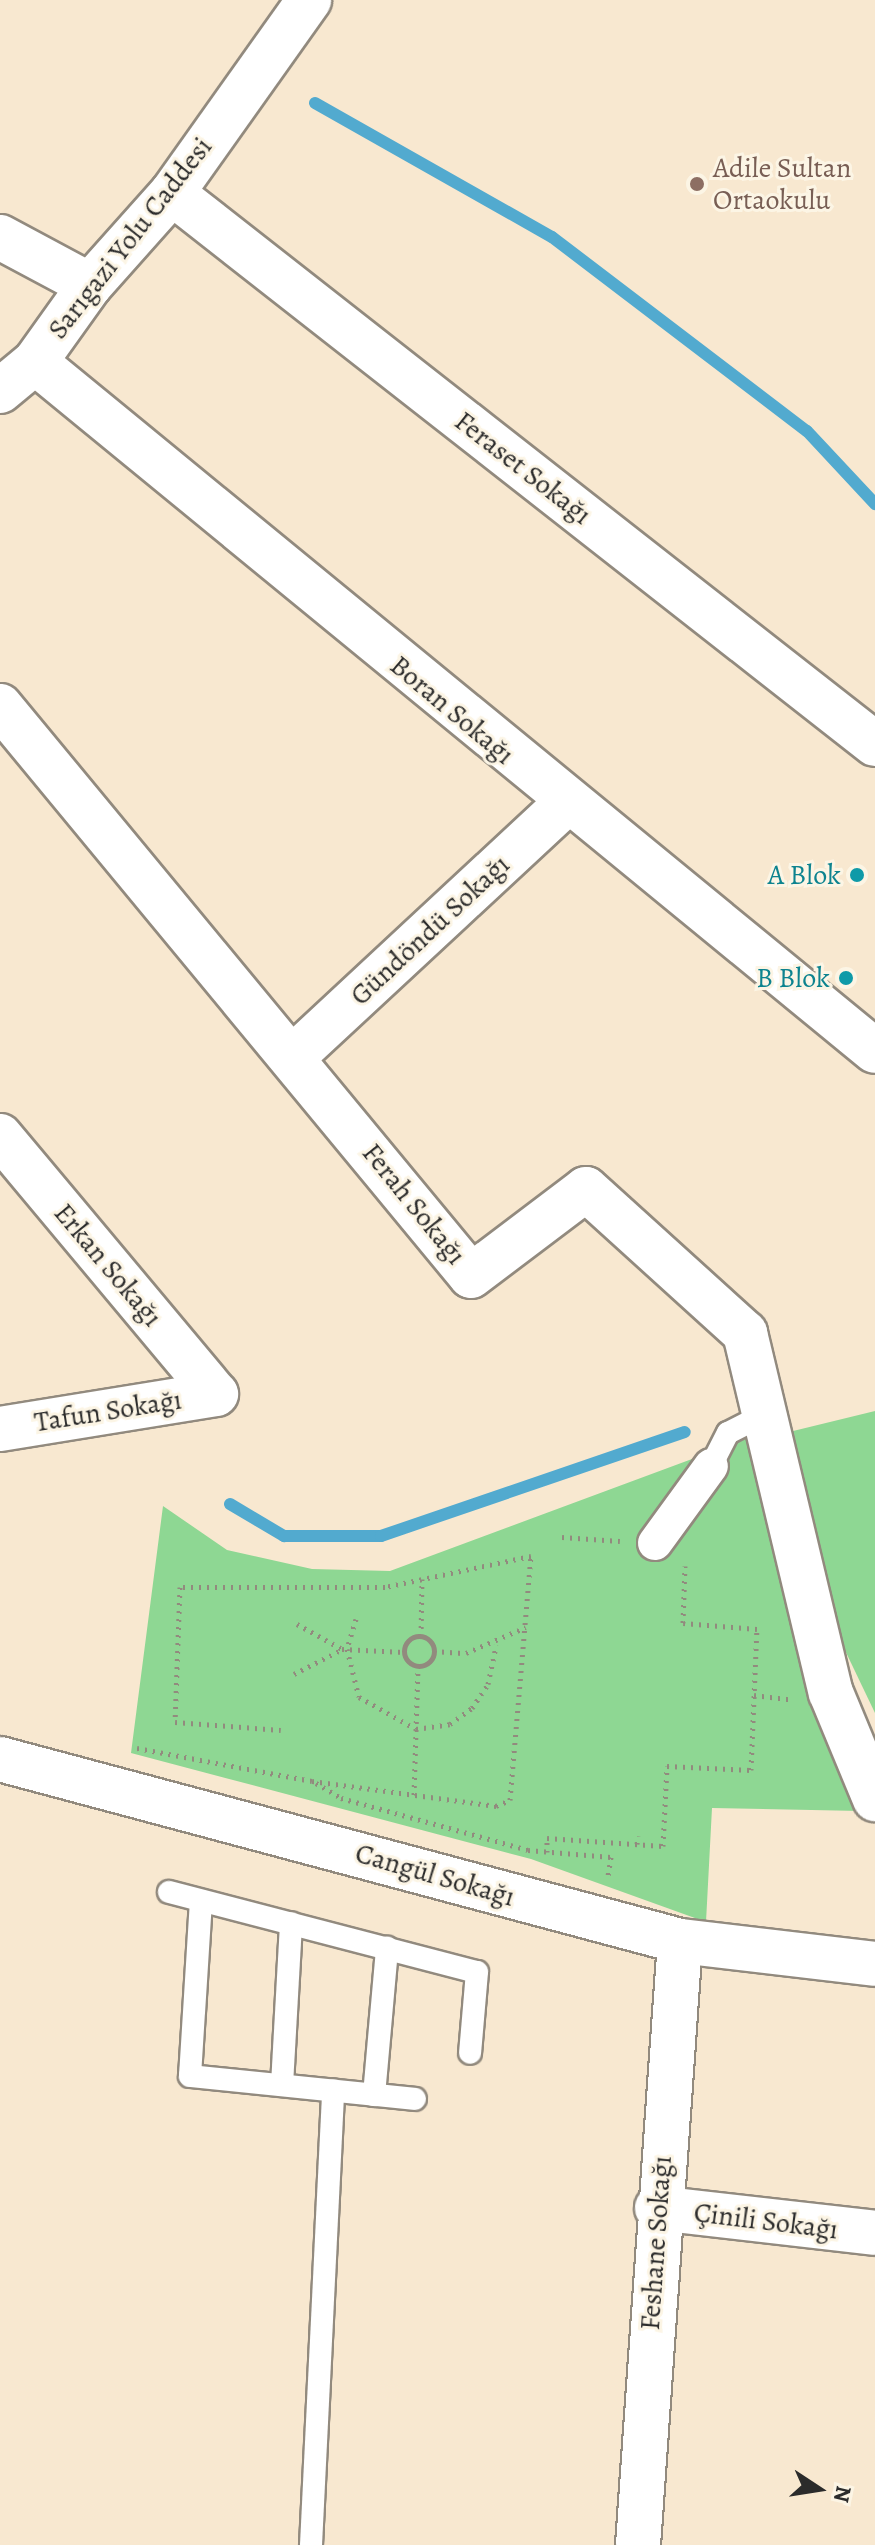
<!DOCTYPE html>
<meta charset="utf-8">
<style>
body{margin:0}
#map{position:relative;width:875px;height:2545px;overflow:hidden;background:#f8e8d0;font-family:Alegreya,serif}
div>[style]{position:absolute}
.green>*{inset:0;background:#8ed793}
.stream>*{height:12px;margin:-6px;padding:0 6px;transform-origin:6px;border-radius:6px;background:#52aacf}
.path>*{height:5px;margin-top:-2.5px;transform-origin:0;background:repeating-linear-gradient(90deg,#928a7e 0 2px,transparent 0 8px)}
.path>.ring{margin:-2.5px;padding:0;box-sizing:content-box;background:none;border:5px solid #928a7e;border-radius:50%}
.roads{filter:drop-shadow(2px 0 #928a7e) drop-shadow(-2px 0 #928a7e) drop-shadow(0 2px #928a7e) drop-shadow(0 -2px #928a7e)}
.service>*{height:22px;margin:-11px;padding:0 11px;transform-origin:11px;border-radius:11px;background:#fff}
.pedestrian>*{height:34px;margin:-17px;padding:0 17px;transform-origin:17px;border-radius:17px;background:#fff}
.minor>*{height:44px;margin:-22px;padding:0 22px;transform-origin:22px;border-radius:22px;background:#fff}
.tertiary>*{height:44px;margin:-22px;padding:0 22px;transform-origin:22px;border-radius:22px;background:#fff}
.dots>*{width:22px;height:22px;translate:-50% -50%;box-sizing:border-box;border:4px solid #fcf5e5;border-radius:50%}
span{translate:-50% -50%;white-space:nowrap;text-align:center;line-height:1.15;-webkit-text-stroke:6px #fcf5e5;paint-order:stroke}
.education-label{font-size:28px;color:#785e54}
.left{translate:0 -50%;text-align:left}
.street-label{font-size:28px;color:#2b2b2b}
.culture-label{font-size:28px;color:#0d838f}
.right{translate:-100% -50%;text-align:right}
.north{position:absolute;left:779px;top:2449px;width:80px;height:80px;-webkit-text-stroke:6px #fcf5e5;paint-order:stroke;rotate:102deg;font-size:22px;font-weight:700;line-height:32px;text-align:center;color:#2b2b2b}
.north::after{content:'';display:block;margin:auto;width:28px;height:36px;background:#2b2b2b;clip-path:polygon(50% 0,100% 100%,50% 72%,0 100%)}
</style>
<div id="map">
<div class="green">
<div style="clip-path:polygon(875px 1411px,875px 1713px,841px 1642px,789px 1432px)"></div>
<div style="clip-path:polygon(754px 1436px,861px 1811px,712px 1808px,706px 1922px,531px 1859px,131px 1753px,163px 1506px,227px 1550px,312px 1569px,390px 1571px)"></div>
</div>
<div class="stream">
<div style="left:315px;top:103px;width:272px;rotate:29.5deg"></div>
<div style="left:552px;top:237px;width:320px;rotate:37.3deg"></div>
<div style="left:807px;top:431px;width:100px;rotate:47deg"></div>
<div style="left:230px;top:1504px;width:63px;rotate:30.7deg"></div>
<div style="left:284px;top:1536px;width:97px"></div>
<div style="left:381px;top:1536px;width:321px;rotate:-18.9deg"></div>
</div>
<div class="path">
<div style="left:562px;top:1537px;width:58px;rotate:3.9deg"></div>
<div style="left:356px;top:1619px;width:31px;rotate:107deg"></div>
<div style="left:347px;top:1649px;width:49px;rotate:76deg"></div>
<div style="left:359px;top:1697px;width:65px;rotate:29.3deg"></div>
<div style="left:416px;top:1729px;width:34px;rotate:-8deg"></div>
<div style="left:450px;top:1724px;width:27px;rotate:-36deg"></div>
<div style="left:472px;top:1708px;width:29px;rotate:-56deg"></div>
<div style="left:488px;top:1684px;width:40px;rotate:-78deg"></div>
<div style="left:297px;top:1624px;width:51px;rotate:29.1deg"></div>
<div style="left:342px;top:1649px;width:62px;rotate:2.8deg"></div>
<div class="ring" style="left:404px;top:1636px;width:25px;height:25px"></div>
<div style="left:421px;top:1636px;width:57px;rotate:-89deg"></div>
<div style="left:434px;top:1651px;width:32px;rotate:4deg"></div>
<div style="left:466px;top:1653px;width:65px;rotate:-23.4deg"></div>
<div style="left:294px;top:1674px;width:53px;rotate:-27.1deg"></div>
<div style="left:754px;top:1695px;width:35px;rotate:7deg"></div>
<div style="left:137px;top:1748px;width:178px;rotate:10.7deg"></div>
<div style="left:312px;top:1781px;width:186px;rotate:7.7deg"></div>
<div style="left:496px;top:1806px;width:15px;rotate:-23deg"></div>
<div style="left:510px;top:1800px;width:245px;rotate:-85.1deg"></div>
<div style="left:531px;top:1556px;width:149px;rotate:168deg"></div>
<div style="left:385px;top:1587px;width:205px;rotate:180deg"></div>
<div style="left:180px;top:1587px;width:135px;rotate:92.1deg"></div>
<div style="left:175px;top:1722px;width:106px;rotate:4.3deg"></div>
<div style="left:316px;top:1783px;width:29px;rotate:31deg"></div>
<div style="left:341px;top:1798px;width:194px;rotate:15.5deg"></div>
<div style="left:528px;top:1850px;width:83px;rotate:4.8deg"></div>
<div style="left:611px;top:1857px;width:20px;rotate:99deg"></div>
<div style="left:414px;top:1795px;width:128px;rotate:-88.2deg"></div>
<div style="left:637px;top:1844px;width:8px;rotate:-83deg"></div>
<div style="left:547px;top:1852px;width:14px;rotate:-90deg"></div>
<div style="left:547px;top:1838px;width:116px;rotate:3.9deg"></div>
<div style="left:663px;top:1846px;width:80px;rotate:-87.1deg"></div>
<div style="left:667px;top:1766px;width:84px;rotate:2.7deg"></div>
<div style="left:751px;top:1770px;width:141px;rotate:-87.6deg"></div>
<div style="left:757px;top:1629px;width:74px;rotate:-175.4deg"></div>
<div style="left:683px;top:1623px;width:57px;rotate:-88deg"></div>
</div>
<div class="roads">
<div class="service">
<div style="left:711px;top:1466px;width:37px;rotate:-63deg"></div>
<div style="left:728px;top:1433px;width:44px;rotate:-27.1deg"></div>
<div style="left:169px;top:1892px;width:318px;rotate:14.6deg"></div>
<div style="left:477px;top:1972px;width:81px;rotate:94.9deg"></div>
<div style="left:201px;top:1901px;width:175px;rotate:93.6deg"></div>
<div style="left:190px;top:2076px;width:226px;rotate:5.8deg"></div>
<div style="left:282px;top:2085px;width:162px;rotate:-86.8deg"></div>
<div style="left:374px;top:2095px;width:148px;rotate:-84.9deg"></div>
<div style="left:311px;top:2545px;width:455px;rotate:-87.2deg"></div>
</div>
<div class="pedestrian">
<div style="left:655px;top:1543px;width:95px;rotate:-54deg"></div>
</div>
<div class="minor">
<div style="left:172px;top:193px;width:893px;rotate:38.09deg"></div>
<div style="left:0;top:237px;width:102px;rotate:28.1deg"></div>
<div style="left:35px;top:362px;width:1086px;rotate:39.36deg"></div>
<div style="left:0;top:706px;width:739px;rotate:50.43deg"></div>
<div style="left:471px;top:1276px;width:144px;rotate:-37.1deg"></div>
<div style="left:586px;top:1189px;width:215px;rotate:42.2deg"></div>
<div style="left:745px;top:1333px;width:370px;rotate:76.6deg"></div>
<div style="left:831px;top:1693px;width:115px;rotate:67.5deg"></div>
<div style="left:294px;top:1056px;width:370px;rotate:-42.9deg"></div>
<div style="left:0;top:1136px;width:336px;rotate:50.1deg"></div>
<div style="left:0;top:1429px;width:219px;rotate:-9.2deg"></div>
<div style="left:0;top:1759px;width:704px;rotate:14.98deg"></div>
<div style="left:680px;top:1941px;width:196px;rotate:6.7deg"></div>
<div style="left:657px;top:2208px;width:219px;rotate:6.5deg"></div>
<div style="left:638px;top:2545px;width:605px;rotate:-86.02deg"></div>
</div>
<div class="tertiary">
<div style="left:0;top:391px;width:45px;rotate:-39.6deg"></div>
<div style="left:35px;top:362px;width:95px;rotate:-54.5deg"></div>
<div style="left:90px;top:285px;width:123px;rotate:-48.3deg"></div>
<div style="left:172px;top:193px;width:237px;rotate:-54.6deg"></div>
</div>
</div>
<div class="dots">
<div style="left:697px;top:184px;background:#8d6e63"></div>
<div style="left:857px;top:875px;background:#0f9aa8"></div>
<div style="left:846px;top:978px;background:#0f9aa8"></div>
</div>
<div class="education-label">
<span class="left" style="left:713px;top:184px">Adile Sultan<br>Ortaokulu</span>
</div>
<div class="street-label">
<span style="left:130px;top:238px;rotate:-52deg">Sarıgazi Yolu Caddesi</span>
<span style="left:523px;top:468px;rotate:38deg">Feraset Sokağı</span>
<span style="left:452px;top:710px;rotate:40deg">Boran Sokağı</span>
<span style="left:430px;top:930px;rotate:-43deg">Gündöndü Sokağı</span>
<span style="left:414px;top:1204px;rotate:51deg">Ferah Sokağı</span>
<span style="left:108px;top:1265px;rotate:50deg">Erkan Sokağı</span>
<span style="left:108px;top:1411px;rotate:-9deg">Tafun Sokağı</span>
<span style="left:435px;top:1875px;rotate:16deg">Cangül Sokağı</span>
<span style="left:766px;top:2221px;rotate:7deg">Çinili Sokağı</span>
<span style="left:656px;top:2243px;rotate:-86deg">Feshane Sokağı</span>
</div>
<div class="culture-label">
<span class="right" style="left:841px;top:875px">A Blok</span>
<span class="right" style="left:830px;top:978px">B Blok</span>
</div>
<div class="north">N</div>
</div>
